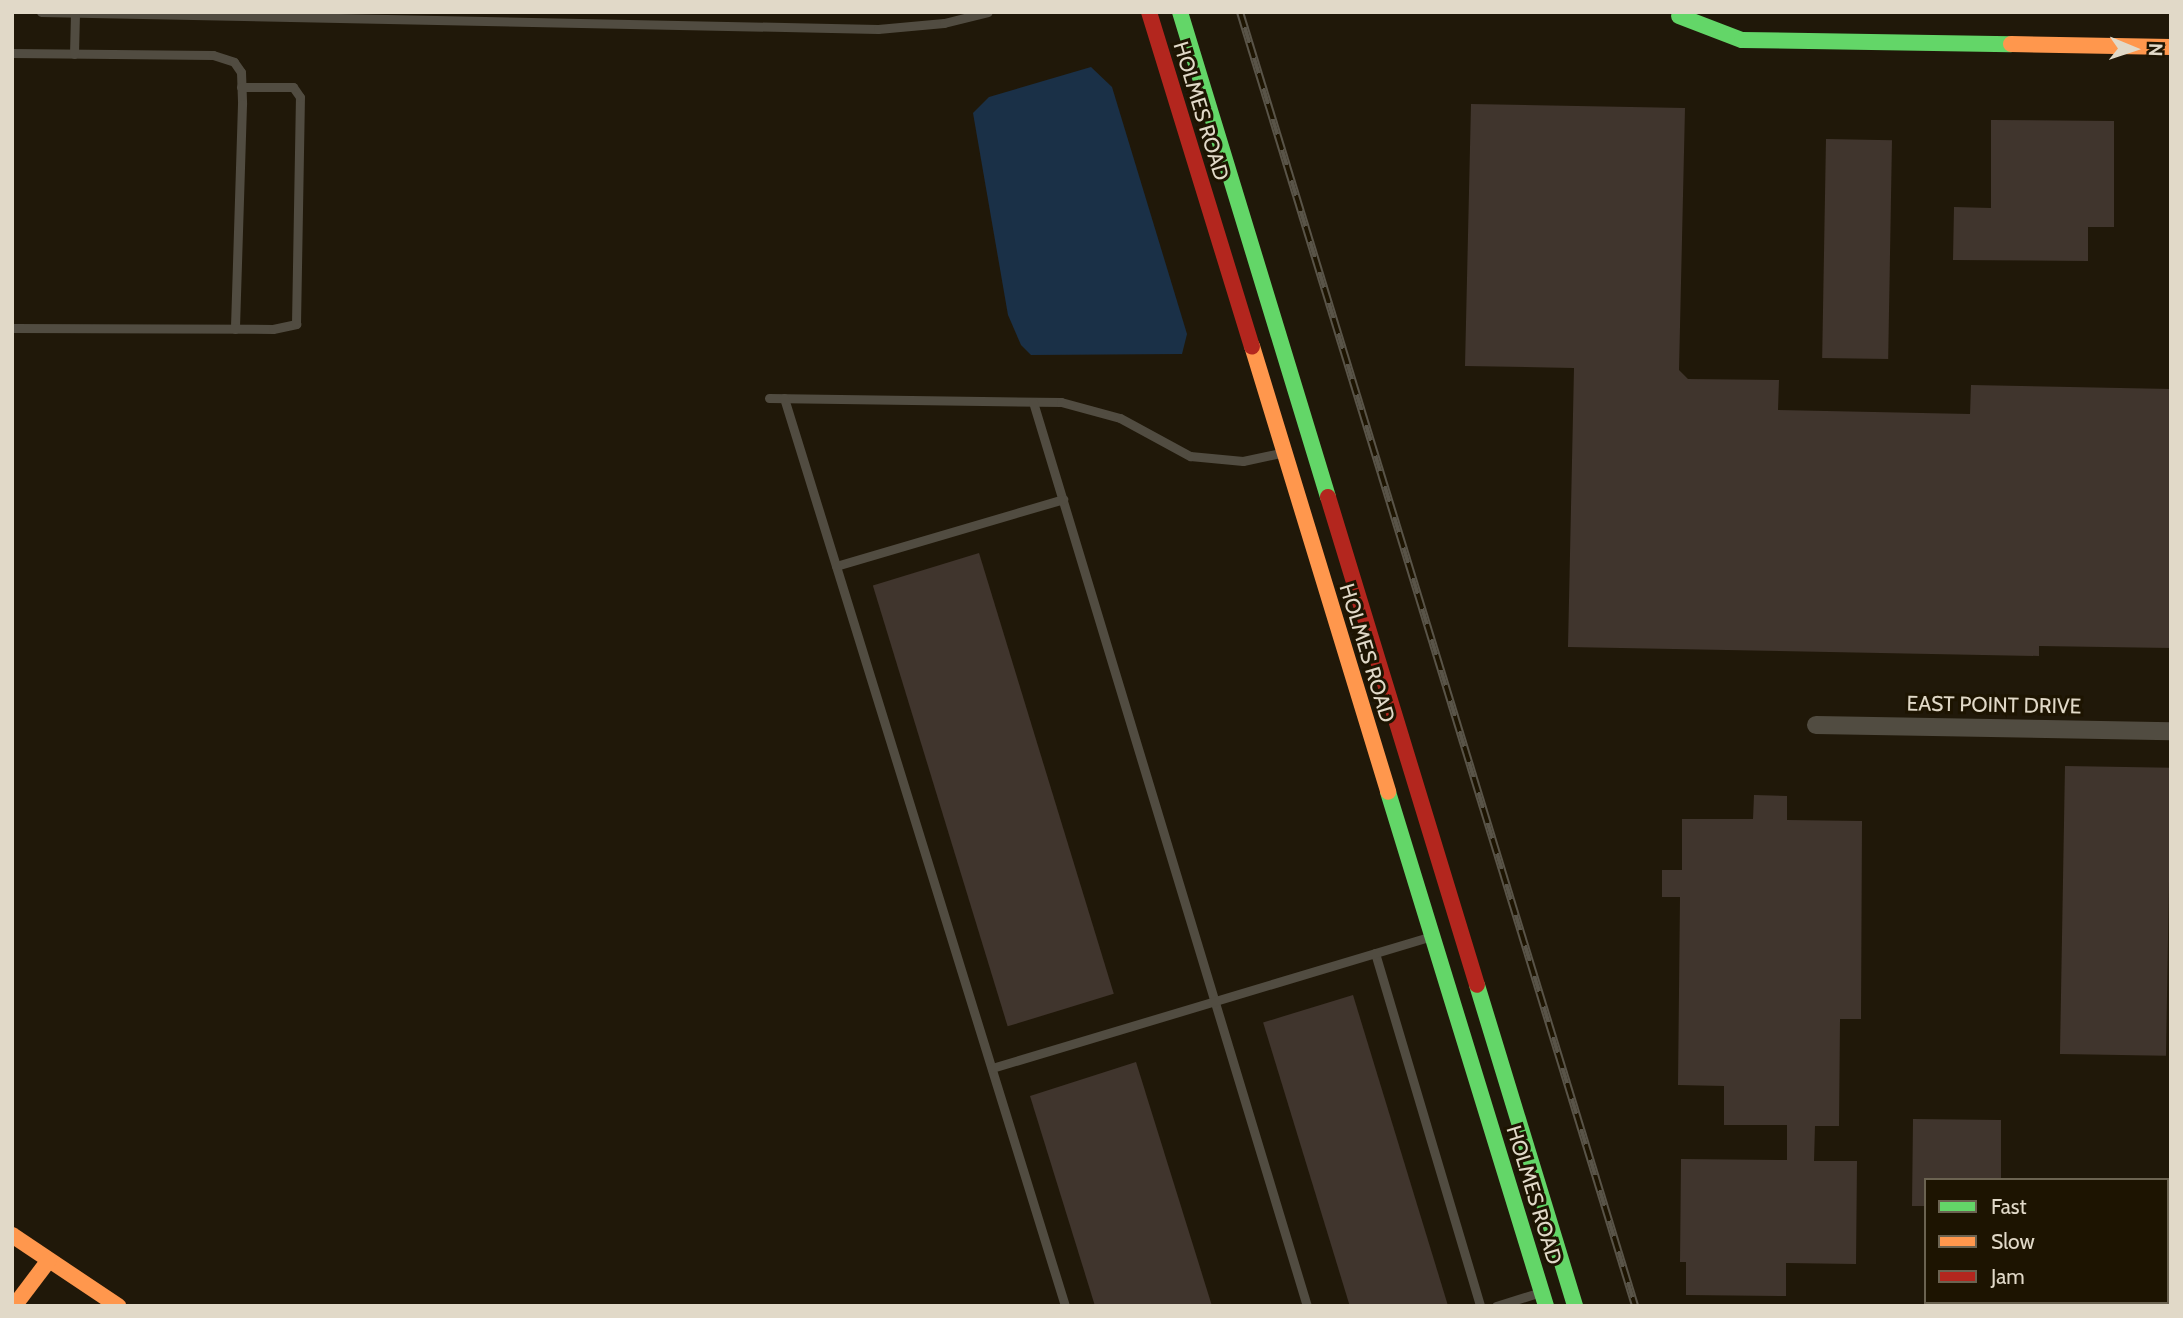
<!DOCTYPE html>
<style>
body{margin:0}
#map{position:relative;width:2183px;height:1318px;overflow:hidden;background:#201809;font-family:Cabin,sans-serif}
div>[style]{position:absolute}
.water>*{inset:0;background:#1a3047}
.building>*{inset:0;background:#40352d;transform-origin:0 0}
.lane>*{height:9px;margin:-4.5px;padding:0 4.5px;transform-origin:4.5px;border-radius:4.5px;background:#514c41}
.street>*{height:18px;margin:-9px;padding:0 9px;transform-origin:9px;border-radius:9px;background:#514c41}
.fast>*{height:16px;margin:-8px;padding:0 8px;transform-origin:8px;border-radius:8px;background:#63d668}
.slow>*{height:16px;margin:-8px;padding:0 8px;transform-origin:8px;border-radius:8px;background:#ff974d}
.jam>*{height:16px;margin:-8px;padding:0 8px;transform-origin:8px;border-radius:8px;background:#b3261e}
.rail>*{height:8px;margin-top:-4px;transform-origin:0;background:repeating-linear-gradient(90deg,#1d1401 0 16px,#595448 0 32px);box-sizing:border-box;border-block:2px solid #595448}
span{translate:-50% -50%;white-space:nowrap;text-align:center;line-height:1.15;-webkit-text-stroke:6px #1d1401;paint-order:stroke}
.street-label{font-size:21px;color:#e1d9c8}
.frame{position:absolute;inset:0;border:14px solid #e1d9c8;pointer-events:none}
.legend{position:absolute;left:1924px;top:1178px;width:245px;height:126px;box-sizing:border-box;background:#1d1401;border:2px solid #6b6351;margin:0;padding:9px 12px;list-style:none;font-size:21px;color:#e1d9c8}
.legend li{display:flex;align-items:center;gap:14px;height:35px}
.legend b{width:35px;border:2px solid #6b6351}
.north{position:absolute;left:2099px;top:14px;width:70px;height:70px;-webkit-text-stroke:5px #1d1401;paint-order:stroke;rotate:92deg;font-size:19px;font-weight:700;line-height:28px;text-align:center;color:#e1d9c8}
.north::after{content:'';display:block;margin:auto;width:24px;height:32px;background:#e1d9c8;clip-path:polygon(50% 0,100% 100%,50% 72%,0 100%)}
</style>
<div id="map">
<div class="water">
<div style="clip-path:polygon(1091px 67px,1112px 87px,1187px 334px,1182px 354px,1031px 355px,1021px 345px,1008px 315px,973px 113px,989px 97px)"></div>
</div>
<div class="building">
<div style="clip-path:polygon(1471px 104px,1685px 108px,1679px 370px,1688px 379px,1779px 380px,1778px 410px,1970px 414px,1971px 385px,2171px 389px,2171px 648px,2039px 646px,2039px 656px,1568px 647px,1574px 368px,1465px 366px)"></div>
<div style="clip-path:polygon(1991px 120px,2114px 121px,2114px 227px,2088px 227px,2088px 261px,1953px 260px,1954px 207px,1991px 208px)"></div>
<div style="left:1826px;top:139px;width:66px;height:219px;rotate:1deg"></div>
<div style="left:979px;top:553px;width:461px;height:111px;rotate:73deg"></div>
<div style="left:2065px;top:766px;width:106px;height:288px;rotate:1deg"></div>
<div style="clip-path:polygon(1754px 795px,1787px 796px,1787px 820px,1862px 821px,1861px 1019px,1840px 1019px,1839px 1126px,1815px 1126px,1814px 1161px,1857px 1161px,1856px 1264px,1786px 1263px,1786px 1296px,1686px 1295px,1686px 1262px,1680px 1262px,1681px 1159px,1787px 1160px,1787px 1125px,1724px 1125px,1724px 1086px,1678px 1085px,1680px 897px,1662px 897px,1662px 870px,1682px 870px,1682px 819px,1753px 819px)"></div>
<div style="left:1353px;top:995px;width:326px;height:94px;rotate:73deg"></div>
<div style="clip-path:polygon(1136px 1062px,1212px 1306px,1095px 1306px,1030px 1096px)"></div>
<div style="clip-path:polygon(1913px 1119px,2001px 1120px,2001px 1180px,1926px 1180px,1926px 1206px,1912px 1206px)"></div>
</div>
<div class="lane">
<div style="left:41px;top:12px;width:837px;rotate:1.16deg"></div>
<div style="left:878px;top:29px;width:66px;rotate:-5.2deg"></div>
<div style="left:944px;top:23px;width:45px;rotate:-14deg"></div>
<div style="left:12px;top:53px;width:201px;rotate:0.6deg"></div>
<div style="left:213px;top:55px;width:22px;rotate:18deg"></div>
<div style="left:234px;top:62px;width:12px;rotate:55deg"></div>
<div style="left:241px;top:72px;width:32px;rotate:88deg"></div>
<div style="left:242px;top:104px;width:225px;rotate:91.8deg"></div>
<div style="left:74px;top:54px;width:41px;rotate:-88.6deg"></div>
<div style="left:12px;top:328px;width:261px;rotate:0.2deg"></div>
<div style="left:273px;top:329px;width:24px;rotate:-12deg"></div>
<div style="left:296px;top:324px;width:227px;rotate:-89deg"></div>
<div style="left:300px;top:97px;width:12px;rotate:-125deg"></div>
<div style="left:293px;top:87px;width:52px;rotate:180deg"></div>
<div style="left:769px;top:398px;width:292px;rotate:0.8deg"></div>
<div style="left:1061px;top:402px;width:61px;rotate:15.2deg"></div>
<div style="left:1120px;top:418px;width:80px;rotate:28.5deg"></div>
<div style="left:1190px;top:456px;width:53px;rotate:5.4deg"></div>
<div style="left:1243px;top:461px;width:40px;rotate:-12deg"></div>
<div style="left:784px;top:398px;width:950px;rotate:72.8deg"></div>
<div style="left:1033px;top:402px;width:945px;rotate:73.14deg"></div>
<div style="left:836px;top:566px;width:237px;rotate:-16.4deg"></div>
<div style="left:1375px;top:953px;width:368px;rotate:73.4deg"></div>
<div style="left:992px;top:1068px;width:456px;rotate:-16.7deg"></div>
<div style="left:1496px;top:1306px;width:47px;rotate:-17.3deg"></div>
</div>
<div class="street">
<div style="left:1816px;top:725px;width:355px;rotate:1deg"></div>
</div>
<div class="fast">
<div style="left:1180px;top:12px;width:507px;rotate:73.03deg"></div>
<div style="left:1679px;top:16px;width:67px;rotate:20.9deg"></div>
<div style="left:1742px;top:40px;width:269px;rotate:0.9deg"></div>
<div style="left:1388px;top:792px;width:538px;rotate:72.91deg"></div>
<div style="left:1477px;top:985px;width:336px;rotate:73deg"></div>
</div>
<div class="slow">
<div style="left:2011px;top:44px;width:160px;rotate:1.1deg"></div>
<div style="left:1252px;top:346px;width:466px;rotate:73deg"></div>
<div style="left:12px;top:1235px;width:128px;rotate:33.8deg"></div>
<div style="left:18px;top:1301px;width:51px;rotate:-52.9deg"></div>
</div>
<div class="jam">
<div style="left:1149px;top:12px;width:350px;rotate:72.9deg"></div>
<div style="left:1328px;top:497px;width:510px;rotate:73.02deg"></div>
</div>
<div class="rail">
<div style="left:1240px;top:12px;width:1353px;rotate:73.02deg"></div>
</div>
<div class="street-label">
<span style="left:1201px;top:111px;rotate:73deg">HOLMES ROAD</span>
<span style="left:1367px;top:653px;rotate:73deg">HOLMES ROAD</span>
<span style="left:1994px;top:705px;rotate:1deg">EAST POINT DRIVE</span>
<span style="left:1534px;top:1195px;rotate:73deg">HOLMES ROAD</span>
</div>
<div class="frame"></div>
<ul class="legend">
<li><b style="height:9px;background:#63d668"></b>Fast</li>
<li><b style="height:9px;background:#ff974d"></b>Slow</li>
<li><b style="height:9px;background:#b3261e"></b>Jam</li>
</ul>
<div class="north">N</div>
</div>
